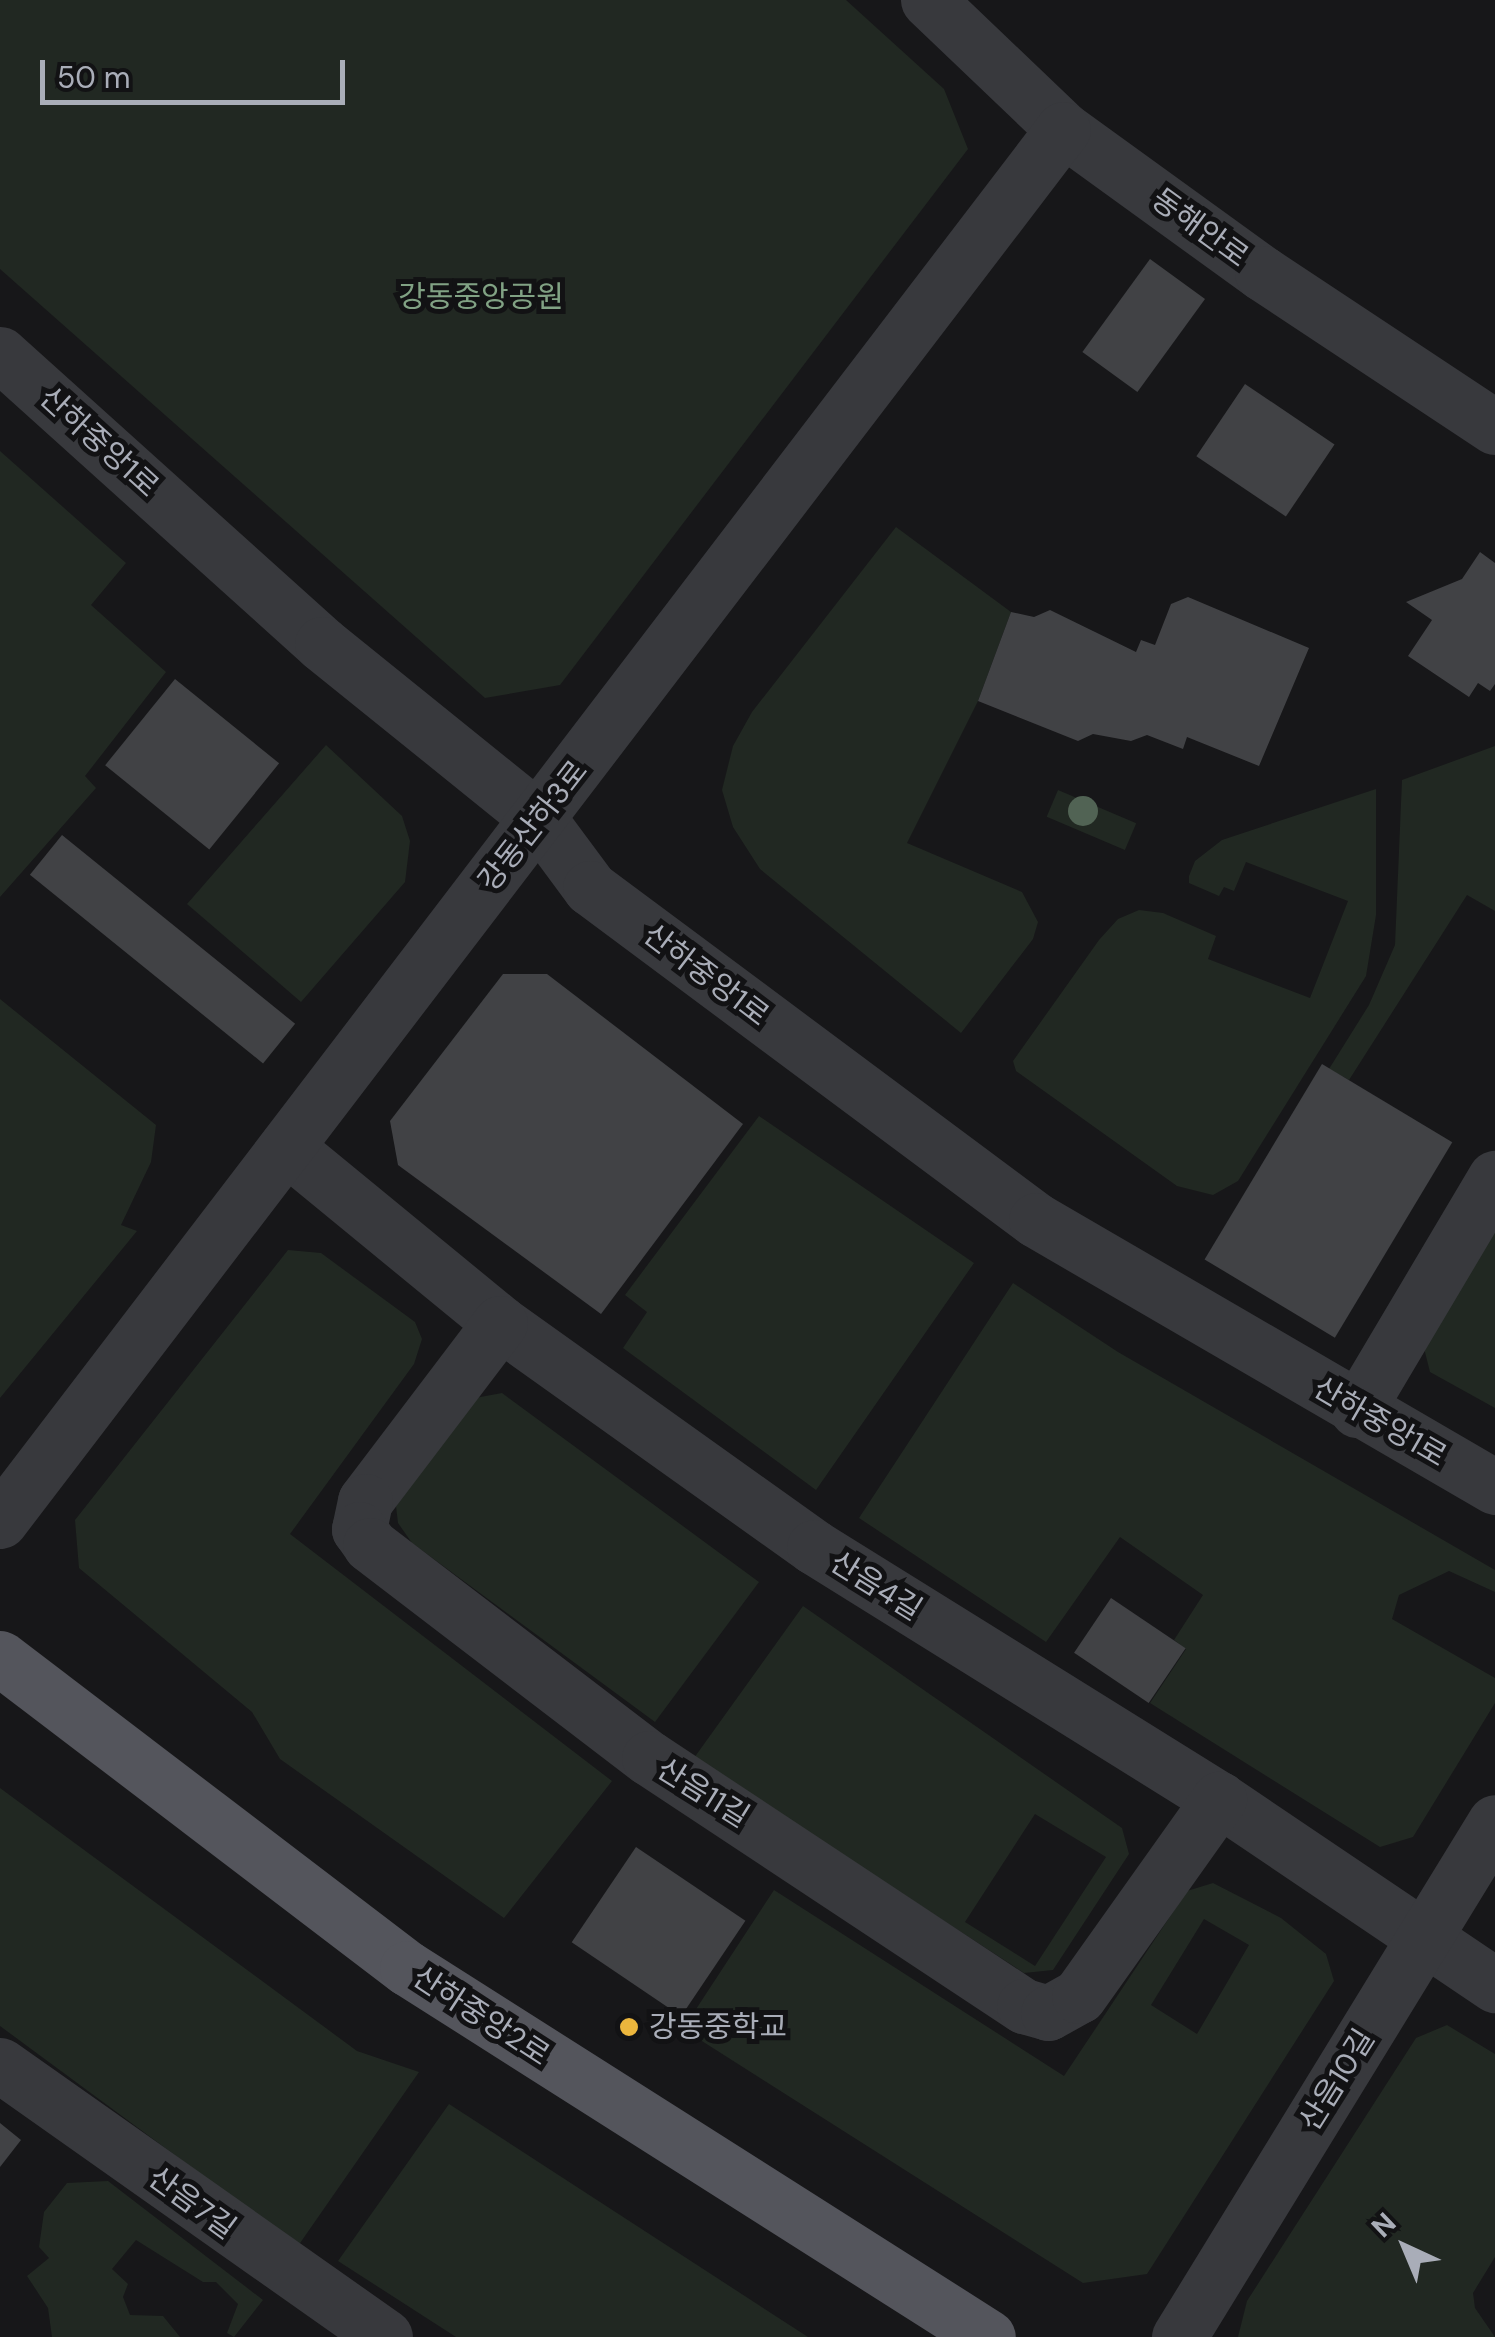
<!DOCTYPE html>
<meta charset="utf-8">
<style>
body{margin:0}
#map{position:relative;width:1495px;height:2337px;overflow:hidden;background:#171719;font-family:"DM Sans","Noto Sans KR",sans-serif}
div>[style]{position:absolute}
.green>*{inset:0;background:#212822;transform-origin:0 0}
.building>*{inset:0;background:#414245;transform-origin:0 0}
.minor>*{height:55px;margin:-27.5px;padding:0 27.5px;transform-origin:27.5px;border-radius:27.5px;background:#38393d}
.major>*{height:55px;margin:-27.5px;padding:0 27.5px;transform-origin:27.5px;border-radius:27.5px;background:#54555c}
.trees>*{width:30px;height:30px;margin:-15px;border-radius:50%;background:#516354}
.dots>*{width:28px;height:28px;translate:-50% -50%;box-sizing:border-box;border:5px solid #121214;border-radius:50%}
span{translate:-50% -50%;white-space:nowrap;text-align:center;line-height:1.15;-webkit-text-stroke:10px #121214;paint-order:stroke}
.street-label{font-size:30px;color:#a9adb8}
.park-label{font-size:30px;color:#81a284}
.poi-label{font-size:30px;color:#a9adb8}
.left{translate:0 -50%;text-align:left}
.north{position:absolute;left:1355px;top:2197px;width:100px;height:100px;-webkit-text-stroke:8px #121214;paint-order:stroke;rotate:316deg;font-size:28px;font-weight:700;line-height:40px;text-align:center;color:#a9adb8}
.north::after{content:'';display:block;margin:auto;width:35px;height:45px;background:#a9adb8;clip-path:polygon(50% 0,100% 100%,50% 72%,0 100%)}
.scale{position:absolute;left:40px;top:60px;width:305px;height:45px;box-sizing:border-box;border:5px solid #a9adb8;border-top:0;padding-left:12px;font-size:30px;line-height:35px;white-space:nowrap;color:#a9adb8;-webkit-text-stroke:8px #121214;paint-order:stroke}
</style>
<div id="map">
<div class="green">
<div style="clip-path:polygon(0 0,846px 0,944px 89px,968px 149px,560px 685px,485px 698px,0 269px)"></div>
<div style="clip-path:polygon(0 451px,126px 563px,91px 605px,166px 672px,85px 776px,96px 788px,0 897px)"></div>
<div style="clip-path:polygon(896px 527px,1011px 612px,978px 701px,907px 843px,1022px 892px,1038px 922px,1033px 939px,961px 1033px,760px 869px,733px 827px,722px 790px,733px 746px,752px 712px)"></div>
<div style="clip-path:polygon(326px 745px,402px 816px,410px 841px,405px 882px,301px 1002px,187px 904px)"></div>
<div style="clip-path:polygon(1495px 746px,1495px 911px,1467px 895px,1349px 1080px,1329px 1069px,1369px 1005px,1395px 945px,1402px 780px)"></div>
<div style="clip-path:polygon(1376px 789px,1376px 915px,1366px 976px,1238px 1181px,1213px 1195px,1177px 1186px,1016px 1071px,1013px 1061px,1099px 940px,1118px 919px,1139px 910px,1163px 913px,1216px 936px,1208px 959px,1310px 998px,1348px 901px,1246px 862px,1234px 891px,1224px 887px,1219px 896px,1189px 883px,1189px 876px,1195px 861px,1222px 840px)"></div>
<div style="left:1058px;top:790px;width:85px;height:29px;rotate:23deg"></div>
<div style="clip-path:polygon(0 999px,156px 1125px,151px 1162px,121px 1225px,137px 1231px,0 1398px)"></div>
<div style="clip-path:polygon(759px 1116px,974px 1263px,816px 1490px,623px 1348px,647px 1312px,625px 1295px)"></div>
<div style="clip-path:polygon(1495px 1231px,1495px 1408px,1430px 1372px,1424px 1348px)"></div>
<div style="clip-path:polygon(288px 1250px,321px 1253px,415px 1322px,422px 1339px,414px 1364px,290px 1534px,612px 1781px,504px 1918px,280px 1759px,252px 1712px,79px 1568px,75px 1520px)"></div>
<div style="clip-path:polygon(1013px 1283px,1118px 1352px,1495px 1570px,1495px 1592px,1449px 1571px,1399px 1595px,1392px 1619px,1495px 1678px,1495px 1703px,1413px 1837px,1380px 1847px,1150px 1703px,1186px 1649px,1174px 1640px,1203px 1595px,1120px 1537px,1046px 1642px,859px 1518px)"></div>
<div style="clip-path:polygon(502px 1393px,759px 1582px,655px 1722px,412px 1543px,398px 1523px,396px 1506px,475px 1398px)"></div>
<div style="clip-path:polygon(evenodd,803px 1606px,1122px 1828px,1129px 1854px,1053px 1970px,1024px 1973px,694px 1758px,803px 1606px,1035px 1814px,1106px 1857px,1035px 1966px,965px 1922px,1035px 1814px)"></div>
<div style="clip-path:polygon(0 1788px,357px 2051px,419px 2072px,298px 2246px,0 2026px)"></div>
<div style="clip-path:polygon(evenodd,1213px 1883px,1281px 1918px,1326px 1954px,1334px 1981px,1147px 2274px,1083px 2283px,683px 2029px,774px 1890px,1064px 2076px,1187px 1891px,1213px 1883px,1204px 1919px,1249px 1945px,1197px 2034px,1151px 2005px,1204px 1919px)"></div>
<div style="clip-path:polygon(1447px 2025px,1495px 2054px,1495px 2257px,1473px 2293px,1475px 2308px,1495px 2337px,1238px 2337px,1247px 2301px,1416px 2038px)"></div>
<div style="clip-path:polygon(449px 2104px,808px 2337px,456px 2337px,338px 2261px)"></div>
<div style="clip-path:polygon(108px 2181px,263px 2300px,234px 2337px,227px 2333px,238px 2304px,216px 2282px,203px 2282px,136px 2240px,112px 2269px,128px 2284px,123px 2297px,130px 2315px,163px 2316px,180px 2337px,52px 2337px,48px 2308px,27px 2276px,49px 2258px,39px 2247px,44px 2212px,67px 2183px)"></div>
</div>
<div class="building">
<div style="left:1150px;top:259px;width:68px;height:115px;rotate:36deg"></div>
<div style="left:1245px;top:384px;width:108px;height:87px;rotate:34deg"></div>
<div style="clip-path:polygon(1480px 552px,1495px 563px,1495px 684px,1490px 691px,1478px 683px,1469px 697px,1408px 656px,1432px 620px,1406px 602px,1462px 579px)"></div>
<div style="clip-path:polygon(1188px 597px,1309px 648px,1259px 766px,1187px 737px,1183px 749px,1147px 735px,1131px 741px,1093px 734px,1078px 741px,978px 701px,1011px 612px,1034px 617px,1050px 610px,1136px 652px,1141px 640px,1155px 645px,1171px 604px)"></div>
<div style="left:175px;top:679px;width:134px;height:111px;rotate:39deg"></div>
<div style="left:62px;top:835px;width:300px;height:51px;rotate:39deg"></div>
<div style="clip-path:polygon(503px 974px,547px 974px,743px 1124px,601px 1314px,398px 1165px,390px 1121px)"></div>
<div style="left:1322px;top:1064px;width:152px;height:228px;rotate:31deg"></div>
<div style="left:1111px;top:1598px;width:90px;height:66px;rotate:34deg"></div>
<div style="left:636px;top:1847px;width:132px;height:115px;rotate:34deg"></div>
<div style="clip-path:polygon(0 2123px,21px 2140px,0 2167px)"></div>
</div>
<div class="minor">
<div style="left:928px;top:0;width:187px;rotate:43.7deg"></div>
<div style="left:1063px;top:129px;width:246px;rotate:35.9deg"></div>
<div style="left:1262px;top:273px;width:279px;rotate:33.5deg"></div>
<div style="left:0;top:354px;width:433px;rotate:42deg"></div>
<div style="left:322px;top:644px;width:279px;rotate:38.9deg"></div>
<div style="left:539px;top:819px;width:86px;rotate:53.5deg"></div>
<div style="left:590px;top:888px;width:556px;rotate:36.66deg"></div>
<div style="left:1036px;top:1220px;width:531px;rotate:30.19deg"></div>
<div style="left:286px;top:1147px;width:277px;rotate:39.4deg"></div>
<div style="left:500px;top:1323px;width:386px;rotate:35.5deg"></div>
<div style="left:814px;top:1547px;width:477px;rotate:31.9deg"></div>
<div style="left:1219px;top:1799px;width:333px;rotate:34deg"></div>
<div style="left:500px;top:1323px;width:223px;rotate:127.2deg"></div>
<div style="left:365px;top:1501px;width:29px;rotate:102deg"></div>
<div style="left:359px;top:1529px;width:19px;rotate:55deg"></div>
<div style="left:370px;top:1545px;width:351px;rotate:37.4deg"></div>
<div style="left:649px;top:1758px;width:450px;rotate:33.5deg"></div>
<div style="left:1024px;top:2006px;width:25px;rotate:16deg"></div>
<div style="left:1048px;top:2013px;width:35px;rotate:-29deg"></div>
<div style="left:1079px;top:1996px;width:242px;rotate:-54.6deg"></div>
<div style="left:1357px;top:1410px;width:270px;rotate:-59.3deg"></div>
<div style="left:0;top:1521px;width:1751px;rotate:-52.63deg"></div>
<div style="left:0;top:2065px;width:471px;rotate:35.2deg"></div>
<div style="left:1179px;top:2337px;width:604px;rotate:-58.47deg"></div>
</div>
<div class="major">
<div style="left:0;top:1658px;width:512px;rotate:37.3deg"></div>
<div style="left:407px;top:1968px;width:688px;rotate:32.42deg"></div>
</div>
<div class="trees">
<div style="left:1083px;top:811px"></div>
</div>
<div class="dots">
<div style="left:629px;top:2027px;background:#ebb63d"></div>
</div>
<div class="street-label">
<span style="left:1200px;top:228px;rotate:36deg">동해안로</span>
<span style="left:99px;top:442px;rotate:42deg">산하중앙1로</span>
<span style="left:533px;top:826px;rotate:-52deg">강동산하3로</span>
<span style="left:706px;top:975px;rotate:37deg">산하중앙1로</span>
<span style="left:1380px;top:1422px;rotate:30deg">산하중앙1로</span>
<span style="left:876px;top:1586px;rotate:32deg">산음4길</span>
<span style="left:703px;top:1793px;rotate:32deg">산음11길</span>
<span style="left:481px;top:2016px;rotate:33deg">산하중앙2로</span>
<span style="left:1337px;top:2080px;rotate:-58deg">산음10길</span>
<span style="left:192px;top:2203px;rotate:36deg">산음7길</span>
</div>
<div class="park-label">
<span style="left:481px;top:297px">강동중앙공원</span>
</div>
<div class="poi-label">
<span class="left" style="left:649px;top:2027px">강동중학교</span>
</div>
<div class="north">N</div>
<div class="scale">50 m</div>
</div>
